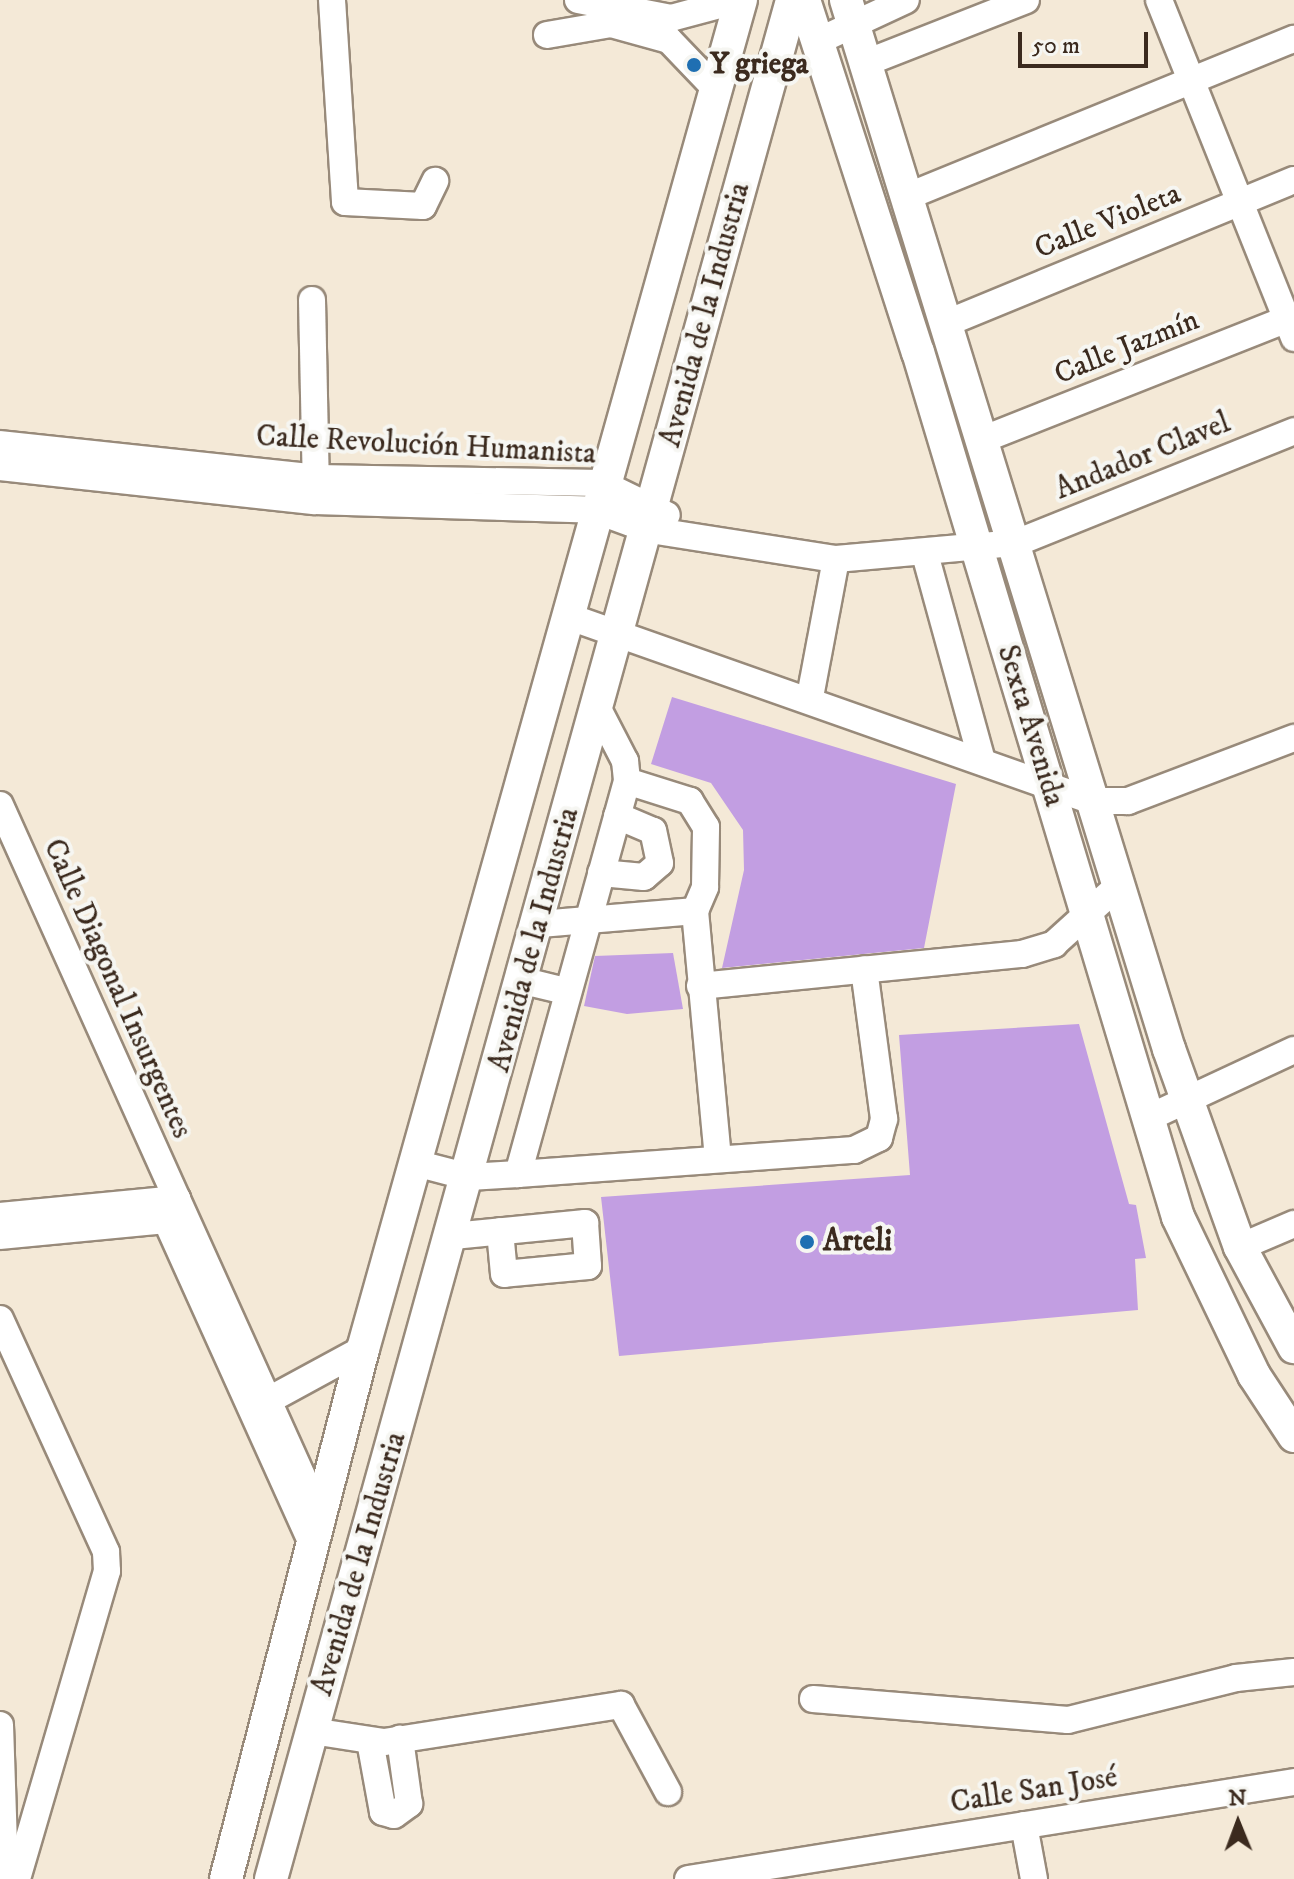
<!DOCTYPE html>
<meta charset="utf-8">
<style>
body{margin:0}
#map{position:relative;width:1294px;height:1879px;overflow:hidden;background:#f4e9d7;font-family:"IM FELL DW Pica",serif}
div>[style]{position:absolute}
.building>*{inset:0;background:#c29ee2}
.roads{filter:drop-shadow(2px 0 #988a7a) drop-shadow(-2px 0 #988a7a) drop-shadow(0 2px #988a7a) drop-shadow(0 -2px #988a7a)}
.minor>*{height:26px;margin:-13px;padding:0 13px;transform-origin:13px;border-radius:13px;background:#fff}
.major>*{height:32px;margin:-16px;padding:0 16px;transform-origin:16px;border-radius:16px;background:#fff}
.dots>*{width:22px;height:22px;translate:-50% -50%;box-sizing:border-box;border:4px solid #f6f6f2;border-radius:50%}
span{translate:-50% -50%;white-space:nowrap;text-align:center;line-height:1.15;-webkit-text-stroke:8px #f6f6f2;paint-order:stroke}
.poi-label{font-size:30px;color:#3b2a1e;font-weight:700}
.left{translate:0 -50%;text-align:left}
.street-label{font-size:30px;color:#3b2a1e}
.north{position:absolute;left:1198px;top:1783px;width:80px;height:80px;-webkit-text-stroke:6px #f6f6f2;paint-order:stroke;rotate:359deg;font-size:22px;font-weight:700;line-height:32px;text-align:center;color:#3b2a1e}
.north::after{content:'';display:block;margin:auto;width:28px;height:36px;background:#3b2a1e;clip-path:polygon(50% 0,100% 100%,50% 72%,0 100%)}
.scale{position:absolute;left:1018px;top:32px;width:130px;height:36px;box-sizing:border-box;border:4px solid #3b2a1e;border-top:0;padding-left:10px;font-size:24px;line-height:28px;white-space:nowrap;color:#3b2a1e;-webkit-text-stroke:6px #f6f6f2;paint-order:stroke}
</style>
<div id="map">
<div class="building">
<div style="clip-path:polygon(672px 697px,956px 784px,924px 948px,722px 968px,744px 870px,743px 830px,711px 783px,651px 764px)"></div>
<div style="clip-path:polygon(673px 953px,683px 1009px,627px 1014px,584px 1006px,595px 956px)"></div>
<div style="clip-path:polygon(1079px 1024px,1129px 1204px,1136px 1205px,1146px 1258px,1135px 1259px,1138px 1310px,619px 1356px,601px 1197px,910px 1175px,899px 1035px)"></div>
</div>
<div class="roads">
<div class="minor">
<div style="left:332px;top:0;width:202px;rotate:86.3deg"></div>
<div style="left:345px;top:202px;width:78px;rotate:2.9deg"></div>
<div style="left:423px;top:206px;width:28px;rotate:-64deg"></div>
<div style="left:578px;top:0;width:95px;rotate:11deg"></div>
<div style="left:671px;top:18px;width:69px;rotate:-15deg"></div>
<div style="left:1159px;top:0;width:364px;rotate:68.2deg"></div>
<div style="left:547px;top:35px;width:65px;rotate:-9.8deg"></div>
<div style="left:611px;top:24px;width:60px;rotate:15.4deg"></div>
<div style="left:669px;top:40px;width:66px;rotate:46.2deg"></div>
<div style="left:816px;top:42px;width:99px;rotate:-25deg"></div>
<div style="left:863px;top:64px;width:175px;rotate:-21.4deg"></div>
<div style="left:906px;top:197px;width:419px;rotate:-22.2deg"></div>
<div style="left:312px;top:300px;width:193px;rotate:88.8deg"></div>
<div style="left:947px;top:323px;width:375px;rotate:-22.4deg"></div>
<div style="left:984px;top:439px;width:334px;rotate:-21.6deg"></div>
<div style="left:0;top:444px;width:319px;rotate:6.1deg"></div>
<div style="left:317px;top:478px;width:284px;rotate:1deg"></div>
<div style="left:601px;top:483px;width:73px;rotate:25.9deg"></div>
<div style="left:0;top:467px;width:317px;rotate:6.2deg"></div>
<div style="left:315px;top:501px;width:280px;rotate:1.8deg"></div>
<div style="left:595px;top:510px;width:59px;rotate:20deg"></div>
<div style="left:650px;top:530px;width:188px;rotate:8.9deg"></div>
<div style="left:836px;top:559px;width:181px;rotate:-5.1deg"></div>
<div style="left:1016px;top:543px;width:300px;rotate:-21.9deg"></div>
<div style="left:925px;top:554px;width:215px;rotate:74.6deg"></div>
<div style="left:567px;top:616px;width:557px;rotate:19.41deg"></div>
<div style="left:1092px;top:801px;width:36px"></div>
<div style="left:1128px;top:801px;width:178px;rotate:-20.8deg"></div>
<div style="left:810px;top:697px;width:140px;rotate:-79.3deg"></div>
<div style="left:598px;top:709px;width:59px;rotate:62.6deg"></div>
<div style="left:625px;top:761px;width:20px;rotate:84deg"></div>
<div style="left:627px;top:781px;width:408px;rotate:105.5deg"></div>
<div style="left:518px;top:1174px;width:337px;rotate:-4.1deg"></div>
<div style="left:854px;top:1150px;width:28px;rotate:-26deg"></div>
<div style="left:879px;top:1138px;width:20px;rotate:-75deg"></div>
<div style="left:884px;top:1119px;width:151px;rotate:-97.6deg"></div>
<div style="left:0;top:805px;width:432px;rotate:65.8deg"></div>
<div style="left:177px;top:1199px;width:24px;rotate:118deg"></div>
<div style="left:601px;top:873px;width:43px;rotate:5.3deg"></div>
<div style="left:644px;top:877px;width:21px;rotate:-41deg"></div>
<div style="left:660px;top:863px;width:33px;rotate:-102deg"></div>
<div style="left:653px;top:831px;width:39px;rotate:-157deg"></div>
<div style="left:695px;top:911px;width:248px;rotate:84.7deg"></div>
<div style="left:540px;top:924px;width:156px;rotate:-4.8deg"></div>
<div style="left:695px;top:911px;width:26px;rotate:-67deg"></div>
<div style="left:705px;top:887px;width:60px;rotate:-89deg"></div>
<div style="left:706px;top:827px;width:31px;rotate:-122deg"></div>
<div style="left:690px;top:801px;width:66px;rotate:-162.4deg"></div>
<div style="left:524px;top:981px;width:42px;rotate:13.7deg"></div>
<div style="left:700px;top:986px;width:324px;rotate:-5.7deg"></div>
<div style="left:1022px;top:954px;width:34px;rotate:-17deg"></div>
<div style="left:1054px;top:944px;width:88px;rotate:-42.2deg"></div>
<div style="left:1148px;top:1118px;width:161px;rotate:-25deg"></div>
<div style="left:419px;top:1164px;width:52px;rotate:14.6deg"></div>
<div style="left:469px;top:1177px;width:49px;rotate:-3.5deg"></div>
<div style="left:0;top:1216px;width:178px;rotate:-5.5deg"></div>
<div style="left:177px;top:1199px;width:352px;rotate:65.7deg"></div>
<div style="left:166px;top:1220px;width:360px;rotate:65.7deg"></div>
<div style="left:0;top:1236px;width:167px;rotate:-5.5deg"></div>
<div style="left:453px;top:1236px;width:133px;rotate:-5.6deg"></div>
<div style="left:585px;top:1223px;width:43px;rotate:86deg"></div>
<div style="left:588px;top:1266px;width:84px;rotate:174.6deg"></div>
<div style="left:504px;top:1274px;width:43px;rotate:-95.3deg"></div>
<div style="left:1240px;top:1247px;width:59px;rotate:-23.1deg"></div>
<div style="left:0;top:1319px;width:256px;rotate:65.5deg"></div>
<div style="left:106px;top:1552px;width:19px;rotate:87deg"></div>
<div style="left:107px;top:1571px;width:321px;rotate:106.3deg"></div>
<div style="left:269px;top:1400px;width:107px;rotate:-28.5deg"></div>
<div style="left:813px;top:1699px;width:256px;rotate:4.7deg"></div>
<div style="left:1068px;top:1720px;width:173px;rotate:-14deg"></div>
<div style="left:1236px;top:1678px;width:58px;rotate:-5.9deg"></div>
<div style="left:0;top:1725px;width:154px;rotate:88.1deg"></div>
<div style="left:312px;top:1731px;width:73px;rotate:8.7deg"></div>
<div style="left:384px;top:1742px;width:240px;rotate:-8.9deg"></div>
<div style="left:621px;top:1705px;width:99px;rotate:61.6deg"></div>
<div style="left:370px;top:1741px;width:72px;rotate:79.6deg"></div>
<div style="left:383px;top:1812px;width:11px;rotate:15deg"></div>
<div style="left:394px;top:1815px;width:19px;rotate:-36deg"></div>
<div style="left:409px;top:1804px;width:66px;rotate:-97.9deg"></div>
<div style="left:1024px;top:1825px;width:55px;rotate:79.5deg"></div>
<div style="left:688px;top:1879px;width:614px;rotate:-9.09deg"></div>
</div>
<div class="major">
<div style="left:804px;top:0;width:370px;rotate:72.1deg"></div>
<div style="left:918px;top:352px;width:903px;rotate:73.27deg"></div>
<div style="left:1178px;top:1217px;width:175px;rotate:64.3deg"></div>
<div style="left:1254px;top:1375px;width:73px;rotate:56.7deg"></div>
<div style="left:846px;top:0;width:1098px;rotate:72.89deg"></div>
<div style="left:1169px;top:1049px;width:210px;rotate:70.3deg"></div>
<div style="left:1240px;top:1247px;width:114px;rotate:61.6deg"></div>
<div style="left:226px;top:1879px;width:547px;rotate:-75.51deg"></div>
<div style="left:363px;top:1349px;width:1401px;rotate:-74.35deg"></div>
<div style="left:271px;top:1879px;width:1950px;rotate:-74.5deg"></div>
</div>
</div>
<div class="dots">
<div style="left:694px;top:65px;background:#1f6fb2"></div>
<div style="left:807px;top:1242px;background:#1f6fb2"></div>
</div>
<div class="poi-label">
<span class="left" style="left:710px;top:65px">Y griega</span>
<span class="left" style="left:823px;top:1242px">Arteli</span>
</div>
<div class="street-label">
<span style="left:1108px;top:222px;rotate:-22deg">Calle Violeta</span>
<span style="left:706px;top:315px;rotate:-75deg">Avenida de la Industria</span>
<span style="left:1127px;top:348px;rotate:-22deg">Calle Jazmín</span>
<span style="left:426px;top:446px;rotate:3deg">Calle Revolución Humanista</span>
<span style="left:1143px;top:457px;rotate:-22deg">Andador Clavel</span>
<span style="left:1030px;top:726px;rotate:73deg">Sexta Avenida</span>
<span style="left:535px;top:940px;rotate:-75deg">Avenida de la Industria</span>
<span style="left:117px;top:989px;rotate:66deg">Calle Diagonal Insurgentes</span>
<span style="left:360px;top:1564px;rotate:-74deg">Avenida de la Industria</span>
<span style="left:1034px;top:1791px;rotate:-9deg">Calle San José</span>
</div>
<div class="north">N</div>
<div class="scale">50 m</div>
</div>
